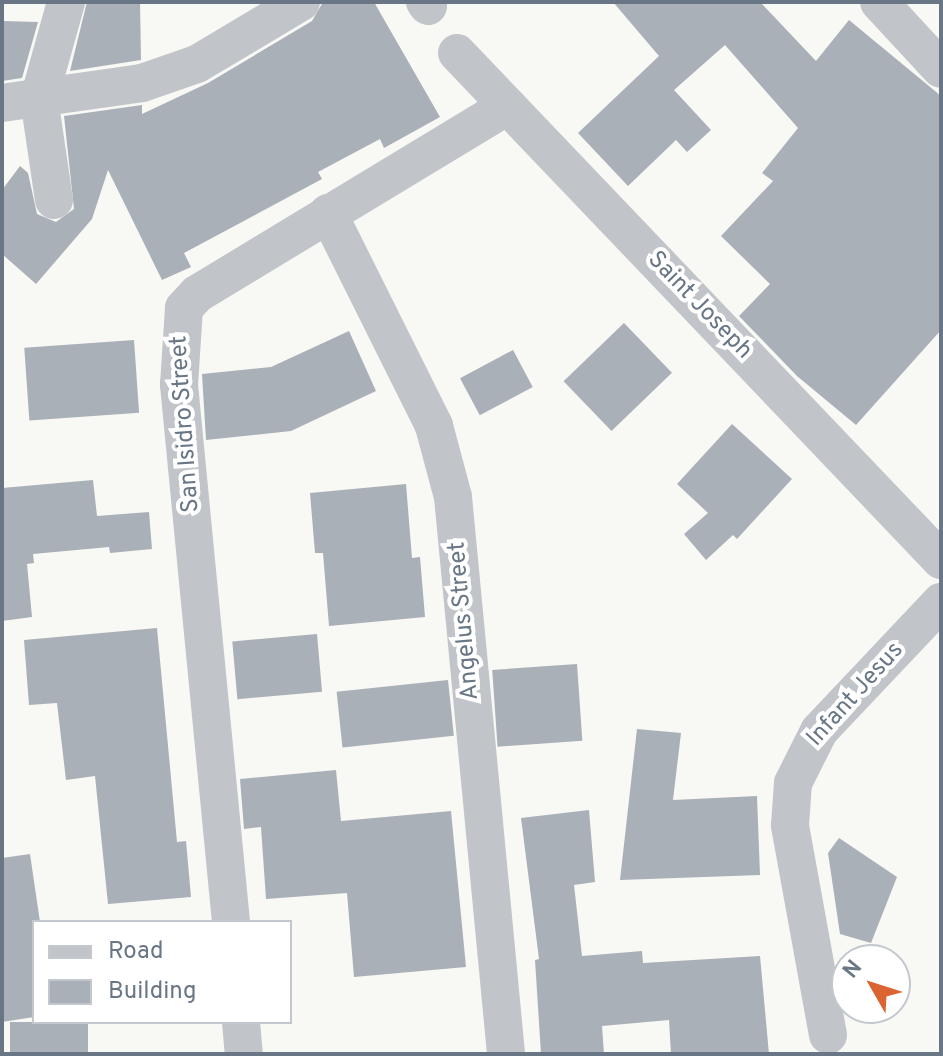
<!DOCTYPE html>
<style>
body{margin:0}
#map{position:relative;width:943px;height:1056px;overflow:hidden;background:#f8f8f5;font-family:Overpass,sans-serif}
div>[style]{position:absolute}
.building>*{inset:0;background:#aab0b7;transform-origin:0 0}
.minor>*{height:38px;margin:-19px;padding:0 19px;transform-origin:19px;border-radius:19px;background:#c1c4c8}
span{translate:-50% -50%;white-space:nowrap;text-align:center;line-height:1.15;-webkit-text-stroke:8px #fff;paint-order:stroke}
.street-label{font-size:24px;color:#687685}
.frame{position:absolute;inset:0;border:4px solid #687685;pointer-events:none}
.legend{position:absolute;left:32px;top:920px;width:260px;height:104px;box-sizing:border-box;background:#fff;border:2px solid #c3c8ce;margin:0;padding:10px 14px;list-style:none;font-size:24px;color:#687685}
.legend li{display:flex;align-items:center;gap:16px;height:40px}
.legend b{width:40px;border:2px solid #c3c8ce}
.north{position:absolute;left:831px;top:944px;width:80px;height:80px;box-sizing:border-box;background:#fff;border:2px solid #c3c8ce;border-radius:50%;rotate:309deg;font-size:22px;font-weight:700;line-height:32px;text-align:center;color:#687685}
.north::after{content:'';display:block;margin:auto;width:28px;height:36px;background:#db6532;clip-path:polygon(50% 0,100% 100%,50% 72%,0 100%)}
</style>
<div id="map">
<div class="building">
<div style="clip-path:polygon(87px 2px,140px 2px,141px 60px,70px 71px)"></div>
<div style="clip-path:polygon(323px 2px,374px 2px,440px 117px,384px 148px,380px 139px,318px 172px,322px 179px,184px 253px,191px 267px,162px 280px,108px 170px,92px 219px,36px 284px,2px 254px,2px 190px,20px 166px,28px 173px,37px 214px,56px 222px,74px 209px,64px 116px,142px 105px,142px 114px,208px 83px,312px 21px)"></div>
<div style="clip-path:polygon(613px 2px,760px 2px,816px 61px,849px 20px,941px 96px,941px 330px,856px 425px,797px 376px,739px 316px,770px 284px,721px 236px,773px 181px,762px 173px,798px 128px,725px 45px,674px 90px,711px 130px,687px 152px,676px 140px,628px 186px,578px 133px,659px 56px)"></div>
<div style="clip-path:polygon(2px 21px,38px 22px,22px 78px,2px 81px)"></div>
<div style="left:624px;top:323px;width:69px;height:84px;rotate:46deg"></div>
<div style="clip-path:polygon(349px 331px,376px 391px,291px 431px,206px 440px,202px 374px,271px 367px)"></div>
<div style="left:134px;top:340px;width:73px;height:110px;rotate:86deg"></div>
<div style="left:513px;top:350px;width:42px;height:60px;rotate:62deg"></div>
<div style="clip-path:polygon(732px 424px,792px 479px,737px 539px,733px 535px,706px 560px,684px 534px,708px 513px,677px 484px)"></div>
<div style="clip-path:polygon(93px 480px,97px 516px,149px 512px,152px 549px,110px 553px,109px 547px,33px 554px,34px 563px,27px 564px,32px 617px,2px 621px,2px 488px)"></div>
<div style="clip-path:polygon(406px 484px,412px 558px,420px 557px,425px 617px,329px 626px,323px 553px,315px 553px,310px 493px)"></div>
<div style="clip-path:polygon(157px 628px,177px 842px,186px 841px,191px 897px,108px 904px,95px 776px,66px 780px,57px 703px,29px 705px,24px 640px)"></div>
<div style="left:317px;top:634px;width:58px;height:85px;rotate:85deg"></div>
<div style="left:577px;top:664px;width:77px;height:85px;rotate:86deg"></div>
<div style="left:448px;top:680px;width:56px;height:112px;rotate:84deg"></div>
<div style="clip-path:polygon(637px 729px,681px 733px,673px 800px,757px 796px,760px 875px,620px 880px)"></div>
<div style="clip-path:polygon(336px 770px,341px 821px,451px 811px,466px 967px,354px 977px,347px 893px,266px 899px,261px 827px,244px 829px,240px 779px)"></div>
<div style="clip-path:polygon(589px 810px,595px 882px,574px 885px,582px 956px,642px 951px,643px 963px,760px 956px,769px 1054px,671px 1054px,669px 1020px,602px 1026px,604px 1054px,541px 1054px,535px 960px,539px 959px,521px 818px)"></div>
<div style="clip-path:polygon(839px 838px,897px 877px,871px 943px,840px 934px,828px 853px)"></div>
<div style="clip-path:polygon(30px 854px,40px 922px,34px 922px,34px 1017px,2px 1022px,2px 858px)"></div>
<div style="left:10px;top:1022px;width:78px;height:32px"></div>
</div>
<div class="minor">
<div style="left:425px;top:2px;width:5px;rotate:53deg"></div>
<div style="left:879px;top:2px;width:91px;rotate:47.2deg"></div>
<div style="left:457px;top:53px;width:701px;rotate:46.33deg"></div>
<div style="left:2px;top:103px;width:141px;rotate:-8.1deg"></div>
<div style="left:142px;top:83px;width:58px;rotate:-19.1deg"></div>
<div style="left:197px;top:64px;width:121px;rotate:-30.8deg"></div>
<div style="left:54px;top:200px;width:102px;rotate:-98.4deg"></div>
<div style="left:39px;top:99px;width:101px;rotate:-74.4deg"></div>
<div style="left:328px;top:213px;width:238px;rotate:63.5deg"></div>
<div style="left:434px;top:426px;width:73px;rotate:75deg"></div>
<div style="left:453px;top:497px;width:560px;rotate:84.56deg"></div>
<div style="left:231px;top:922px;width:540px;rotate:-95.53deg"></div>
<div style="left:179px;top:385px;width:77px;rotate:-86.3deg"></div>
<div style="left:184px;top:308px;width:19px;rotate:-47deg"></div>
<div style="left:197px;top:294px;width:363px;rotate:-31.2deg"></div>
<div style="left:241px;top:1022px;width:32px;rotate:85deg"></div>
<div style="left:828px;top:1035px;width:213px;rotate:-100.3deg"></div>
<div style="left:790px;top:825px;width:42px;rotate:-85.9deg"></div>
<div style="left:793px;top:783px;width:58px;rotate:-63.4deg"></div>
<div style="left:819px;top:731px;width:178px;rotate:-46.6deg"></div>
</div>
<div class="street-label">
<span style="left:699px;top:306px;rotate:46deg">Saint Joseph</span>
<span style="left:186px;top:424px;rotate:-94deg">San Isidro Street</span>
<span style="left:465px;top:621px;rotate:-95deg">Angelus Street</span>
<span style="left:856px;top:695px;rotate:-48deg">Infant Jesus</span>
</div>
<div class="frame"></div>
<ul class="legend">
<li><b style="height:10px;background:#c1c4c8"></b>Road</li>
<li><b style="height:22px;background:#aab0b7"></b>Building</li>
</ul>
<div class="north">N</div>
</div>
